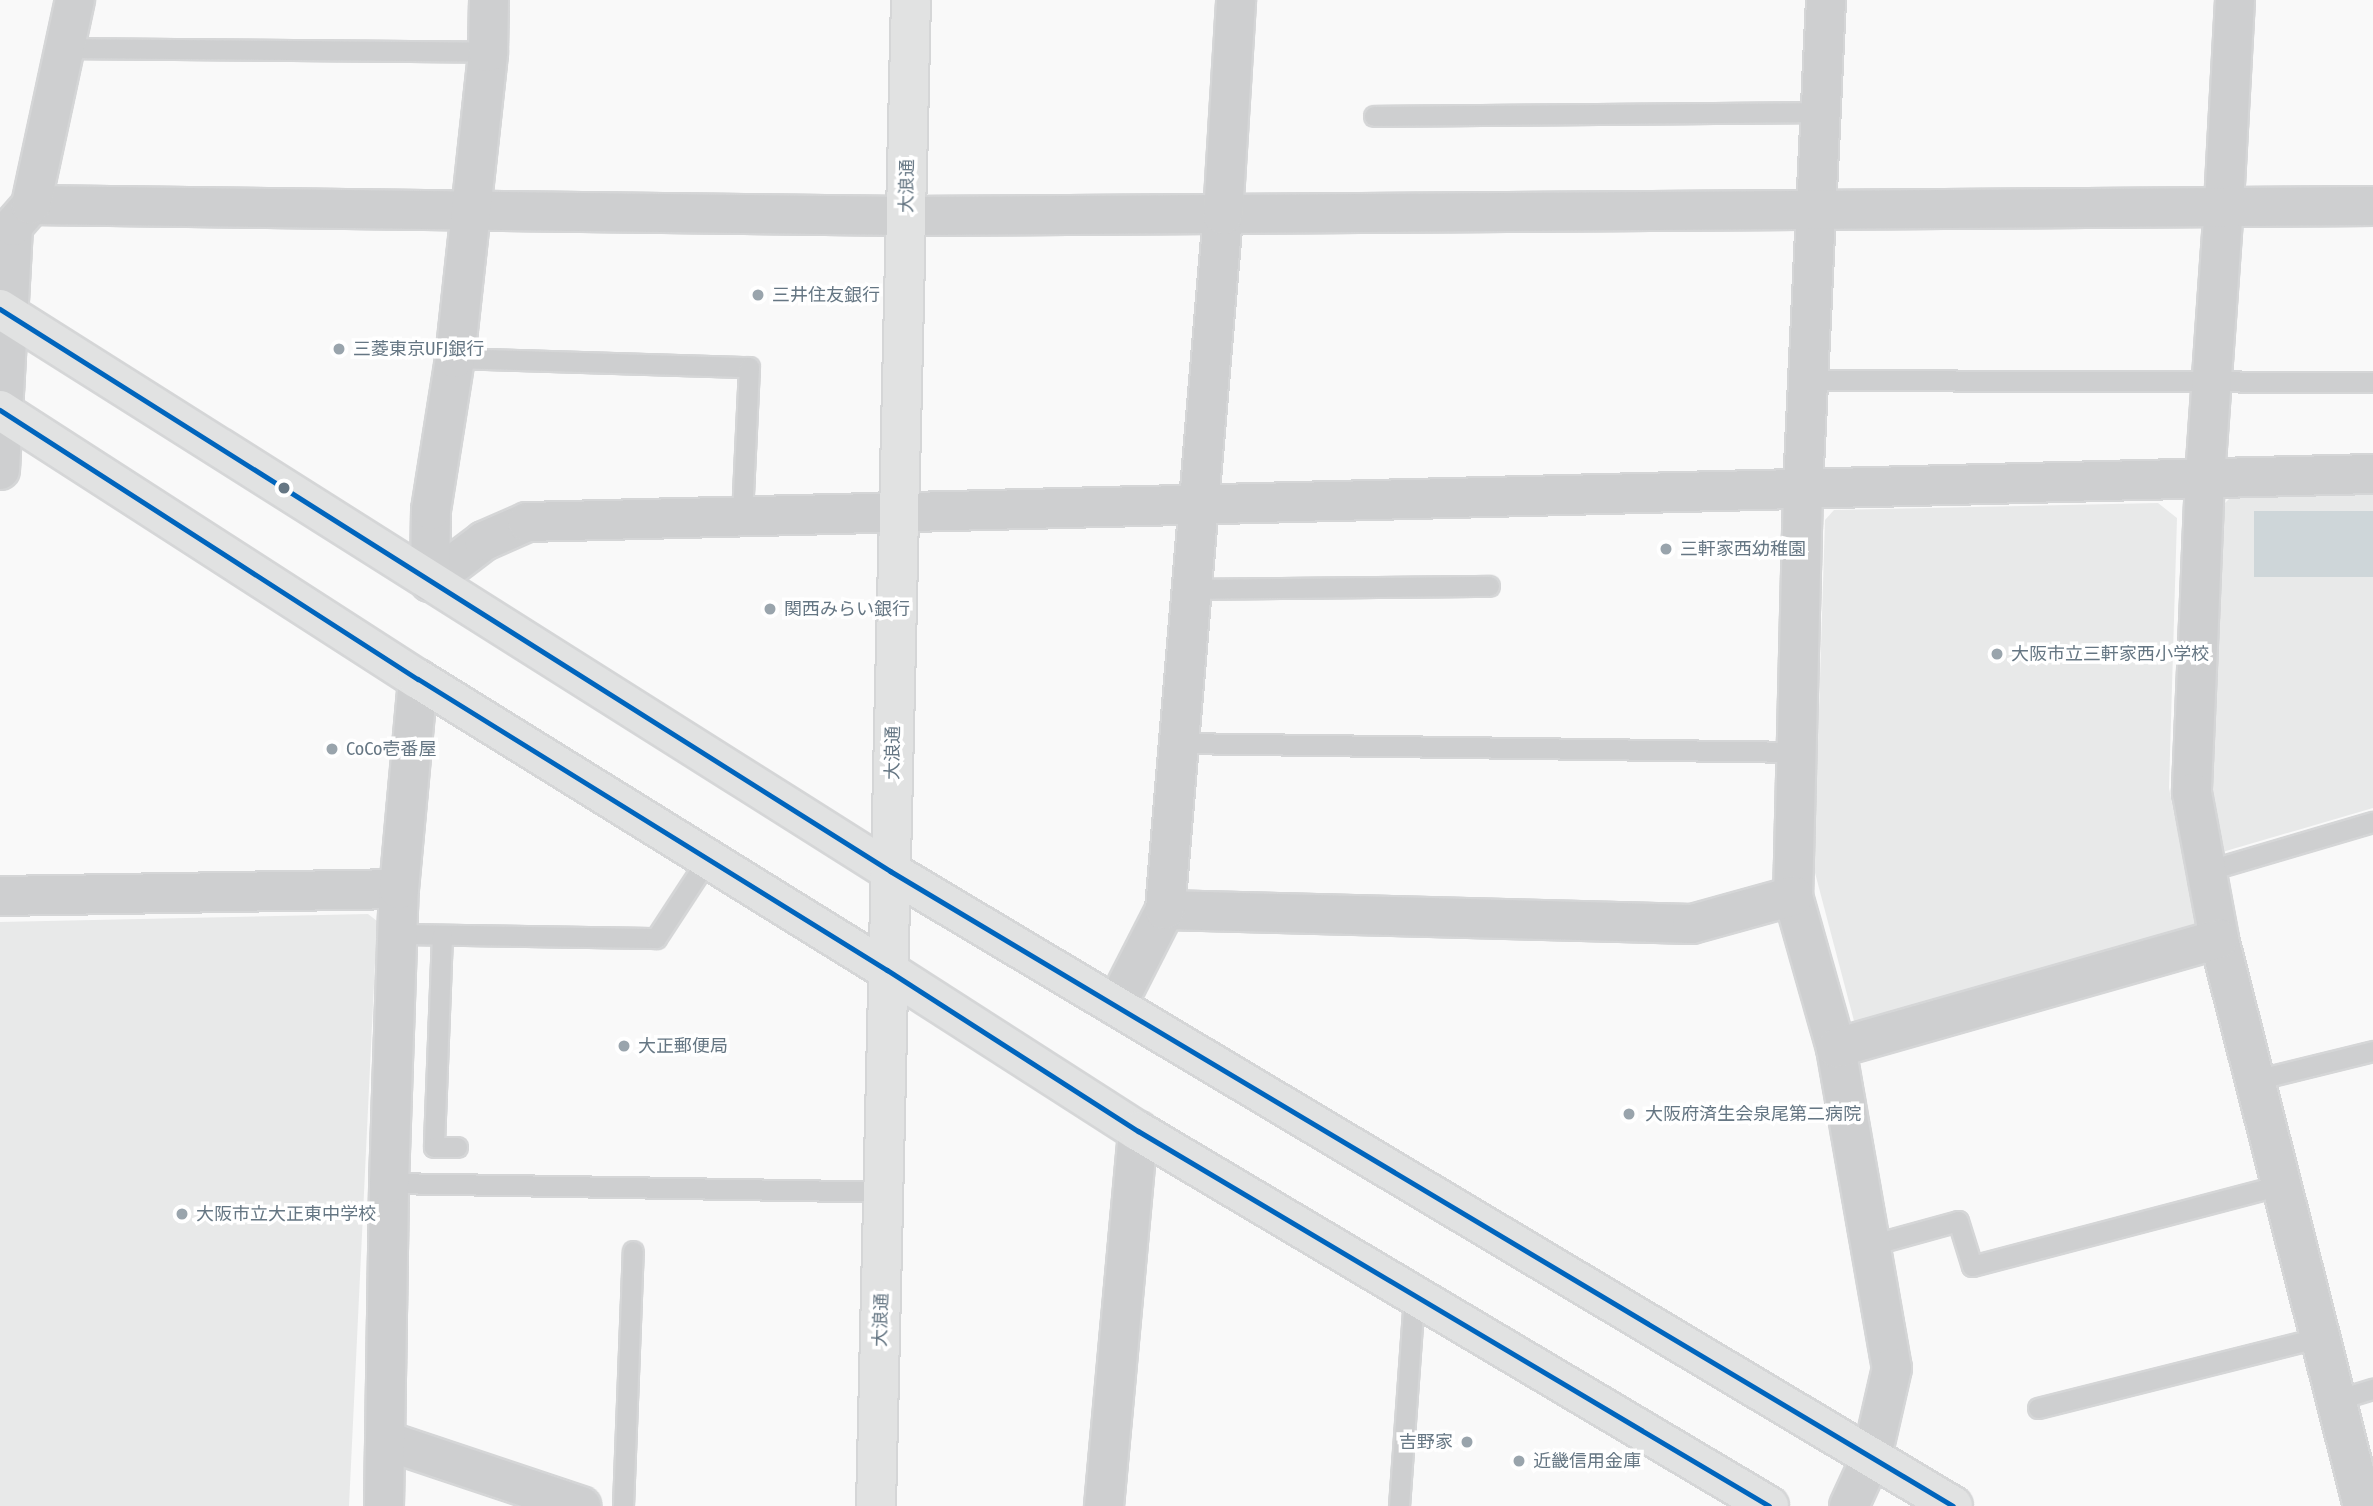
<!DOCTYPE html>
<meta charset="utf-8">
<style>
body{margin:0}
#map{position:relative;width:2373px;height:1506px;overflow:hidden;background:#f9f9f9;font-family:"Fira Sans Condensed","Noto Sans JP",sans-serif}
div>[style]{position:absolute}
.built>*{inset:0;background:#e8e9e9}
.water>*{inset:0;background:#ced6d9;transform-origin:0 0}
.roads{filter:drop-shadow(2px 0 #d5d6d7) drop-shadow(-2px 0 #d5d6d7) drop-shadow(0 2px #d5d6d7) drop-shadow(0 -2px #d5d6d7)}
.service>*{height:19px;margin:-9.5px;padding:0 9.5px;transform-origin:9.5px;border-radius:9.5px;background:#cecfd0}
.minor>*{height:38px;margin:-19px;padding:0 19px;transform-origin:19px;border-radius:19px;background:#cecfd0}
.tertiary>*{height:38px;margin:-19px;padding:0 19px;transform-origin:19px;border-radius:19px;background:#cecfd0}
.secondary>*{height:38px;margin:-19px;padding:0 19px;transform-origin:19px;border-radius:19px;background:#e1e2e2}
.primary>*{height:38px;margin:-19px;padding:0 19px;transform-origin:19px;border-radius:19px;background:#e1e2e2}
.bus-1>*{height:5px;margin:-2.5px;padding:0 2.5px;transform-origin:2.5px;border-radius:2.5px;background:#0065bd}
.dots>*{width:19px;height:19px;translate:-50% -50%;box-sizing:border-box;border:4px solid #fff;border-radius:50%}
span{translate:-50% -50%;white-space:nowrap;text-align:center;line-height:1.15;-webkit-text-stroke:7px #fff;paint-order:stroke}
.street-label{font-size:18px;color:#657683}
.poi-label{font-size:18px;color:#657683}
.left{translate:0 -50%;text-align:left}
.right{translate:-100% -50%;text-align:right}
</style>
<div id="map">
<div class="built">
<div style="clip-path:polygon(2373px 490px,2373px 808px,2219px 853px,2211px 799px,2223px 505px,2234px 494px)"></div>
<div style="clip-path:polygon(2158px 503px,2177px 518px,2169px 788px,2196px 924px,2188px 932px,1863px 1026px,1854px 1021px,1814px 869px,1825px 520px,1834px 510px)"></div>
<div style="clip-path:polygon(368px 914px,377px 921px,349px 1506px,0 1506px,0 922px)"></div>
</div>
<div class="water">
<div style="left:2254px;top:511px;width:119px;height:66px"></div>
</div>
<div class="roads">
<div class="service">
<div style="left:67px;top:48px;width:421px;rotate:0.5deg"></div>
<div style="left:1374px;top:116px;width:447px;rotate:-0.5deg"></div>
<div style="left:455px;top:358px;width:294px;rotate:1.8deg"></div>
<div style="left:749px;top:367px;width:148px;rotate:92.7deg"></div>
<div style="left:1809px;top:380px;width:564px;rotate:0.2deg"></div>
<div style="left:1193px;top:589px;width:296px;rotate:-0.6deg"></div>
<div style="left:1179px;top:743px;width:618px;rotate:0.83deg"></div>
<div style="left:2206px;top:871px;width:174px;rotate:-16.4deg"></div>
<div style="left:397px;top:934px;width:259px;rotate:0.9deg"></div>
<div style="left:656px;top:938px;width:93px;rotate:-56.8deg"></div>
<div style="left:442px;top:935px;width:212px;rotate:92.2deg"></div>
<div style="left:434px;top:1147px;width:23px"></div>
<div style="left:2255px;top:1080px;width:122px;rotate:-13.8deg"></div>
<div style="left:389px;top:1183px;width:495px;rotate:1deg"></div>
<div style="left:1871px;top:1245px;width:90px;rotate:-15.4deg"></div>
<div style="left:1958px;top:1221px;width:47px;rotate:72.7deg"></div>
<div style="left:1972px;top:1266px;width:319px;rotate:-14.7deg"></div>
<div style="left:2336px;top:1400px;width:39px;rotate:-17deg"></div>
<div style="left:2038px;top:1408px;width:291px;rotate:-14.1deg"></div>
<div style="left:623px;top:1506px;width:255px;rotate:-87.8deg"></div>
<div style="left:1399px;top:1506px;width:210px;rotate:-85.9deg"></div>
</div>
<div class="minor">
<div style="left:1826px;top:0;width:491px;rotate:92.7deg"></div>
<div style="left:1803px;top:490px;width:406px;rotate:91.4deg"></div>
<div style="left:1793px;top:896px;width:158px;rotate:74.2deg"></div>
<div style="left:1836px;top:1048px;width:325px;rotate:80.1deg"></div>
<div style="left:1892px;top:1368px;width:90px;rotate:102.8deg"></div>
<div style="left:1872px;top:1456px;width:55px;rotate:114.7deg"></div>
<div style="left:2235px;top:0;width:205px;rotate:93.1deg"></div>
<div style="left:2224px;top:205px;width:274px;rotate:94deg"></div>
<div style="left:2205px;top:478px;width:315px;rotate:92.4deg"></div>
<div style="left:2192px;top:793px;width:148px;rotate:79.5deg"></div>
<div style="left:2219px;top:939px;width:585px;rotate:75.75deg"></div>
<div style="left:31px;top:205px;width:875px;rotate:0.72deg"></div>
<div style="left:906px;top:216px;width:1467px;rotate:-0.39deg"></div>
<div style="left:3px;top:412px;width:186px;rotate:-86.9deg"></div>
<div style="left:13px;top:226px;width:28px;rotate:-49deg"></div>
<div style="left:31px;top:205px;width:210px;rotate:-77.9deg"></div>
<div style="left:430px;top:582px;width:68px;rotate:-37.2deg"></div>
<div style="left:484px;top:541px;width:47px;rotate:-23.8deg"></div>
<div style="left:527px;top:522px;width:1847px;rotate:-1.49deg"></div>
<div style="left:430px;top:582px;width:72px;rotate:-89.2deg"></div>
<div style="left:431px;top:510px;width:154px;rotate:-81deg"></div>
<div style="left:455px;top:358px;width:308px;rotate:-83.8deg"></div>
<div style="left:488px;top:52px;width:52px;rotate:-88.9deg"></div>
<div style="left:1165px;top:910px;width:527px;rotate:1.52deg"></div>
<div style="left:1692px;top:924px;width:105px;rotate:-15.5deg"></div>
<div style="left:1116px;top:1006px;width:108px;rotate:-63deg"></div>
<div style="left:1165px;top:910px;width:697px;rotate:-85.23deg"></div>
<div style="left:1223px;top:215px;width:215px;rotate:-86.5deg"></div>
<div style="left:1836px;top:1048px;width:398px;rotate:-15.9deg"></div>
<div style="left:1104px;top:1506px;width:377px;rotate:-84.8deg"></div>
</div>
<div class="tertiary">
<div style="left:0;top:470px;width:58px;rotate:-87deg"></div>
<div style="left:0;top:896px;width:399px;rotate:-1deg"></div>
<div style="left:387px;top:1441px;width:205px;rotate:18.5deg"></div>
<div style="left:384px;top:1506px;width:323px;rotate:-89.1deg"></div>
<div style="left:389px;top:1183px;width:294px;rotate:-88.1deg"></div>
<div style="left:399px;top:889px;width:211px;rotate:-84.8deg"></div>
</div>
<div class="secondary">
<div style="left:0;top:309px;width:1053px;rotate:32.27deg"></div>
<div style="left:890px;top:871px;width:1238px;rotate:30.85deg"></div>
<div style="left:0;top:410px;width:497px;rotate:32.8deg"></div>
<div style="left:418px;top:679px;width:552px;rotate:31.82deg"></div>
<div style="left:887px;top:970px;width:298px;rotate:32.7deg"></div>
<div style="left:1138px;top:1131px;width:734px;rotate:30.72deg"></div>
</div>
<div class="primary">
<div style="left:876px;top:1506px;width:1506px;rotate:-88.67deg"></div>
</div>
</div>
<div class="bus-1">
<div style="left:0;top:309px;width:1053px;rotate:32.27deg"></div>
<div style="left:890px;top:871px;width:1238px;rotate:30.85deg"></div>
<div style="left:0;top:410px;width:497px;rotate:32.8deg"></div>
<div style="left:418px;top:679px;width:552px;rotate:31.82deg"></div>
<div style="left:887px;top:970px;width:298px;rotate:32.7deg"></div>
<div style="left:1138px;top:1131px;width:734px;rotate:30.72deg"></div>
</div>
<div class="dots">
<div style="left:758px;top:295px;background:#99a4ac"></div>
<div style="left:339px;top:349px;background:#99a4ac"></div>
<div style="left:284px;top:488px;background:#657683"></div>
<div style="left:1666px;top:549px;background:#99a4ac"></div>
<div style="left:770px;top:609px;background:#99a4ac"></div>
<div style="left:1997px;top:654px;background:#99a4ac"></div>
<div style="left:332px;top:749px;background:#99a4ac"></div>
<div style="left:624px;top:1046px;background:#99a4ac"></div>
<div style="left:1629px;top:1114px;background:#99a4ac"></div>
<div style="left:182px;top:1214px;background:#99a4ac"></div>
<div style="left:1467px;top:1442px;background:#99a4ac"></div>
<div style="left:1519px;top:1461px;background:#99a4ac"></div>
</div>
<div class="street-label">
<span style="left:907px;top:186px;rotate:-89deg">大浪通</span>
<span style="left:893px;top:753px;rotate:-89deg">大浪通</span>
<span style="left:881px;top:1320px;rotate:-88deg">大浪通</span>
</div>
<div class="poi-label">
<span class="left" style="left:772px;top:295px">三井住友銀行</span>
<span class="left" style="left:353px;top:349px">三菱東京UFJ銀行</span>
<span class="left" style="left:1680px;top:549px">三軒家西幼稚園</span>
<span class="left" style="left:784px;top:609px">関西みらい銀行</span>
<span class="left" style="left:2011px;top:654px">大阪市立三軒家西小学校</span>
<span class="left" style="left:346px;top:749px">CoCo壱番屋</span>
<span class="left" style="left:638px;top:1046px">大正郵便局</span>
<span class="left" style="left:1645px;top:1114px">大阪府済生会泉尾第二病院</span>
<span class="left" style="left:196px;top:1214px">大阪市立大正東中学校</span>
<span class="right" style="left:1453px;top:1442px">吉野家</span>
<span class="left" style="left:1533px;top:1461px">近畿信用金庫</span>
</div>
</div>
